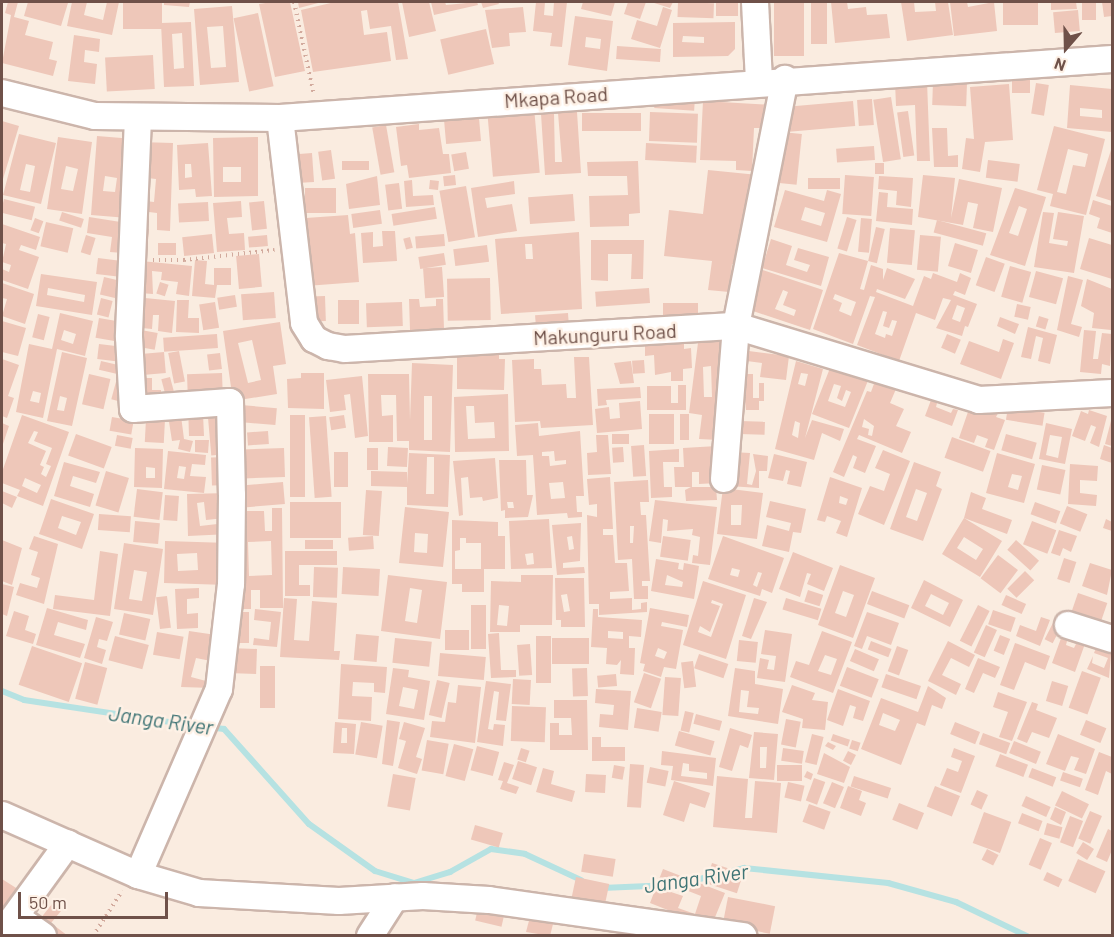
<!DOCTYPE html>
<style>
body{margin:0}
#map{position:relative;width:1114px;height:937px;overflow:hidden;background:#faece0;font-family:Barlow,sans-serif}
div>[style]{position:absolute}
.stream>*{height:6px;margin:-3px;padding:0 3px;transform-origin:3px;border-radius:3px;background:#b6e2e2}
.building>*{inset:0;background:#eec7b9;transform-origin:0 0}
.path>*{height:4px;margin-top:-2px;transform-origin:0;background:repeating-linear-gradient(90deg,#d2aa9d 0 1.5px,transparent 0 6px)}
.roads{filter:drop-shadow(2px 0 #ccb5ab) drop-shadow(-2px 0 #ccb5ab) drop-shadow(0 2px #ccb5ab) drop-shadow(0 -2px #ccb5ab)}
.minor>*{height:26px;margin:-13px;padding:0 13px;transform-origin:13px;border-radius:13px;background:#fff}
span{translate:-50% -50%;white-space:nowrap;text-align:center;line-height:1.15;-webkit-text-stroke:5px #fef1e6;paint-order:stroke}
.street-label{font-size:20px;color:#6f5149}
.water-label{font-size:21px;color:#3f7475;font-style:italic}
.frame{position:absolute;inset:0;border:3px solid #6f5149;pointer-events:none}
.north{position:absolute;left:1036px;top:18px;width:60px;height:60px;-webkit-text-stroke:4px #fef1e6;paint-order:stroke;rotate:200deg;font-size:16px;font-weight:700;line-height:24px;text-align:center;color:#6f5149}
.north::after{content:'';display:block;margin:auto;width:21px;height:27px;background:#6f5149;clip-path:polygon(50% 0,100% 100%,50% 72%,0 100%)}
.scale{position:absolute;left:18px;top:892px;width:150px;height:27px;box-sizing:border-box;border:3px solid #6f5149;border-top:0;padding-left:8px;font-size:18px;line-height:21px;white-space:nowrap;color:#6f5149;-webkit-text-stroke:4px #fef1e6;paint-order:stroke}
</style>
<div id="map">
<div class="stream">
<div style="left:2px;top:691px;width:24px;rotate:22deg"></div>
<div style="left:24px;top:700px;width:173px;rotate:8.6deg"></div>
<div style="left:209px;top:727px;width:15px;rotate:8deg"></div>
<div style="left:224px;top:729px;width:127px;rotate:48.2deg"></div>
<div style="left:309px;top:824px;width:81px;rotate:35.5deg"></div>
<div style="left:375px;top:871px;width:41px;rotate:17.1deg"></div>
<div style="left:414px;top:883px;width:38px;rotate:-17deg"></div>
<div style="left:450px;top:872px;width:47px;rotate:-29.3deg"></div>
<div style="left:491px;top:849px;width:34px;rotate:8deg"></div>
<div style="left:525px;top:854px;width:62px;rotate:24.9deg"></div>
<div style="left:729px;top:872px;width:16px;rotate:-15deg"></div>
<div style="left:744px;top:868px;width:145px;rotate:5.9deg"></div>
<div style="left:888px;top:883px;width:71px;rotate:15.6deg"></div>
<div style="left:956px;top:902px;width:79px;rotate:25.6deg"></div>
<div style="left:602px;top:888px;width:70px;rotate:-2.5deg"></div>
<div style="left:672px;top:885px;width:42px;rotate:-12.4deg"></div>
</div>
<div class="building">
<div style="clip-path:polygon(8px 2px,18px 2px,14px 17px,29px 21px,25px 35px,53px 42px,49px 59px,57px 61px,53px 76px,2px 63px,11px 15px,5px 13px)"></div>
<div style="clip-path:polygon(28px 2px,68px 3px,61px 26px,24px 16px)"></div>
<div style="clip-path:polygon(72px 2px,87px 2px,84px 15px,103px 20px,107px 2px,119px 2px,112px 35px,67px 26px)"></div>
<div style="left:123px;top:2px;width:39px;height:27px"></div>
<div style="clip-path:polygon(164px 2px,190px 2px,189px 7px,164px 5px)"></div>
<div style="clip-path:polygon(272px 2px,290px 2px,305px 71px,275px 77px,259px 4px)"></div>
<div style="clip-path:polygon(298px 2px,322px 2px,299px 8px)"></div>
<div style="clip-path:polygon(335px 2px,398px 2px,408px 59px,396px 60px,391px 26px,370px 29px,367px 10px,361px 11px,364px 35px,387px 32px,391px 61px,313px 72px,301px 10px)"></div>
<div style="clip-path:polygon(402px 2px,429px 2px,436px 31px,409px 37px)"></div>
<div style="clip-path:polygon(431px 2px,445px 2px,446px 5px,477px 2px,478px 5px,434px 15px)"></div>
<div style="clip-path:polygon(481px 2px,498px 2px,499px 4px,483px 8px)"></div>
<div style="clip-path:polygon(536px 2px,545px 2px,544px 15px,553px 16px,554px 2px,567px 2px,562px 47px,550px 46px,552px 33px,533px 31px)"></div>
<div style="clip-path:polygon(583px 2px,615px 2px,611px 16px,581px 9px)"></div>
<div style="clip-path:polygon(628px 2px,646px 2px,640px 19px,624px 14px)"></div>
<div style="clip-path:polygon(651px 2px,673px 2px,670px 8px)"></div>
<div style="left:678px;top:2px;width:36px;height:15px;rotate:2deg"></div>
<div style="left:716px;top:2px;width:22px;height:14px"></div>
<div style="left:774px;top:2px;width:30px;height:54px"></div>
<div style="left:811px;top:2px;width:16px;height:42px"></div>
<div style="clip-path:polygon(831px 2px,847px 2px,848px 9px,866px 7px,867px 15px,887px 14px,890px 38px,835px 43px)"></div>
<div style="clip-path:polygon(901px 2px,914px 2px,915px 12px,936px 11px,935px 2px,948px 2px,953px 35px,907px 41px)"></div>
<div style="clip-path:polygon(950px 2px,967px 2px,968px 7px,994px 2px,997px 31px,954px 36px)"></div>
<div style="left:1003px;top:2px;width:35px;height:23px"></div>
<div style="clip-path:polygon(1051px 2px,1076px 2px,1077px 9px,1051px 10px)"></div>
<div style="left:1082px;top:2px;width:14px;height:18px"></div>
<div style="clip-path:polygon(1102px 2px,1112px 2px,1112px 16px,1104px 17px)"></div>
<div style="clip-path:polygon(evenodd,232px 6px,239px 82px,200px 85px,194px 9px,232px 6px,223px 26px,226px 67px,211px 68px,207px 27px,223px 26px)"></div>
<div style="clip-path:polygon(523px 7px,526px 32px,509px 33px,510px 46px,492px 48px,485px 10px)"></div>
<div style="clip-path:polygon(663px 7px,672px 10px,660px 48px,631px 39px,637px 20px,657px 26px)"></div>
<div style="left:1078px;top:10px;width:21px;height:25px;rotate:85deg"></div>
<div style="left:258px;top:13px;width:75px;height:25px;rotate:78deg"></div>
<div style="clip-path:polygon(evenodd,575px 16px,613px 21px,607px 71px,568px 65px,575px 16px,586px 37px,601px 39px,600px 49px,585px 47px,586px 37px)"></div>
<div style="clip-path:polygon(evenodd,191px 22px,194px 86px,164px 87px,161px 23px,191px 22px,182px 33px,184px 68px,174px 69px,172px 34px,182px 33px)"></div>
<div style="clip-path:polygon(evenodd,735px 22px,735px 49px,728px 56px,673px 57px,673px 23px,735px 22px,683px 36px,704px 37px,704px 43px,682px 42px,683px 36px)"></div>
<div style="left:486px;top:29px;width:36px;height:47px;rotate:77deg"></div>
<div style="clip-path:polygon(74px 35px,100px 39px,99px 52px,85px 50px,84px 62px,97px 64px,95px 84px,68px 81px)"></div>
<div style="left:617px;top:46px;width:44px;height:13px;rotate:4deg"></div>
<div style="left:153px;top:55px;width:34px;height:48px;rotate:87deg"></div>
<div style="left:1030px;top:78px;width:15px;height:18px;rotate:90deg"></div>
<div style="clip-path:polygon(927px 81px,930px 161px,917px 161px,915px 105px,896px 106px,895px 82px)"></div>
<div style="left:933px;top:82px;width:34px;height:23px;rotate:2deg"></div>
<div style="left:1036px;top:83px;width:13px;height:31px;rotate:9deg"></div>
<div style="clip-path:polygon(1009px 84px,1013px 140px,985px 142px,980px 172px,962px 169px,966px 138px,974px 139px,970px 87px)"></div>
<div style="clip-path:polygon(evenodd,1070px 85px,1112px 89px,1112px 132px,1067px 128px,1070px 85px,1080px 108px,1102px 110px,1102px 118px,1080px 116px,1080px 108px)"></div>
<div style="left:655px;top:97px;width:40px;height:11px;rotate:4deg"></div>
<div style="left:891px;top:97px;width:63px;height:18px;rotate:81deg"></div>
<div style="left:872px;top:99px;width:26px;height:15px;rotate:86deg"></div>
<div style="clip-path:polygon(703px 101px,773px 105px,772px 128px,754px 128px,752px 171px,736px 170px,736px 161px,700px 160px)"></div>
<div style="left:853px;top:101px;width:25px;height:69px;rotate:85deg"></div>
<div style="left:534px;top:107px;width:66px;height:47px;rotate:85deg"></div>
<div style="left:908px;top:111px;width:45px;height:11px;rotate:82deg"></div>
<div style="clip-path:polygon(577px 112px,581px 173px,545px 175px,541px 114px,554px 113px,555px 162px,562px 162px,558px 113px)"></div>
<div style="left:650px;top:112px;width:48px;height:29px;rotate:2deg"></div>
<div style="left:582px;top:113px;width:59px;height:18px"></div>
<div style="left:479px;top:118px;width:23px;height:35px;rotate:85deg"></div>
<div style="clip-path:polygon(2px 121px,19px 126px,3px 179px,2px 179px)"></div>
<div style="clip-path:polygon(419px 124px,419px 130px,439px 128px,443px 154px,449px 154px,451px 173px,409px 178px,407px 165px,401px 166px,396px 127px)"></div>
<div style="left:386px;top:125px;width:48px;height:14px;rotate:80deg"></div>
<div style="clip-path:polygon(evenodd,1054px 126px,1105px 139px,1086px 215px,1050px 206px,1053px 194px,1037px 190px,1054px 126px,1068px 149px,1088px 154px,1085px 167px,1073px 165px,1066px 194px,1057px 192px,1068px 149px)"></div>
<div style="clip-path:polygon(932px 128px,947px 128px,948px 156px,958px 155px,958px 167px,934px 167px)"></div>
<div style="left:782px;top:132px;width:20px;height:51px;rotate:6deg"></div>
<div style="clip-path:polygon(evenodd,19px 134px,56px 143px,41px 204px,3px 195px,19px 134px,26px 164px,35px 166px,30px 192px,20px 190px,26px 164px)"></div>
<div style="clip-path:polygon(evenodd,97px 136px,134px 139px,128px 218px,91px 215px,97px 136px,105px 176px,117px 178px,115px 192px,103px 191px,105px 176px)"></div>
<div style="clip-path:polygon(evenodd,58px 137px,92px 142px,82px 214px,47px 209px,58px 137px,66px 166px,78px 169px,73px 191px,61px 189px,66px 166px)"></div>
<div style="clip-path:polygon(evenodd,258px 137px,258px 196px,214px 197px,213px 138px,258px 137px,223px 167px,241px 167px,241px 182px,223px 182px,223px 167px)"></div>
<div style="clip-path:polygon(evenodd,139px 142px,173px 143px,170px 231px,157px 230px,157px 213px,149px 212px,148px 220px,137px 220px,139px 142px,147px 178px,156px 179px,154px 202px,145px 201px,147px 178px)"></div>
<div style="clip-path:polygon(evenodd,208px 143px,212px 196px,196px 197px,195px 189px,179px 190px,177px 145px,208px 143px,185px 164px,191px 164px,192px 177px,185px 178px,185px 164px)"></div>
<div style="left:646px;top:143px;width:51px;height:17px;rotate:3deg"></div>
<div style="left:874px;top:146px;width:14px;height:38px;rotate:86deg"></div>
<div style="clip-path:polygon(1112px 147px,1112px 201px,1096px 196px)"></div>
<div style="left:331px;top:150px;width:29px;height:13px;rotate:82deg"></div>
<div style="left:466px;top:152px;width:17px;height:15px;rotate:80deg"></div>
<div style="left:312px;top:153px;width:29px;height:13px;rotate:86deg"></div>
<div style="left:988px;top:160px;width:32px;height:18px;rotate:7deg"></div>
<div style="left:369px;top:161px;width:9px;height:27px;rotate:90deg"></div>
<div style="clip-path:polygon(638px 161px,640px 213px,629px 214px,629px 226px,590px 227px,589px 196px,628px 195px,627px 176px,588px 176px,587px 162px)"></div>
<div style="left:875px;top:163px;width:9px;height:11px"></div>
<div style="clip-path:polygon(708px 170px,758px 175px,756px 187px,748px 186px,741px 265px,732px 264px,729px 292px,708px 290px,712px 261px,664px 256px,669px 210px,703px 214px)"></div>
<div style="left:455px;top:175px;width:10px;height:12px;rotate:84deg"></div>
<div style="left:845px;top:175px;width:29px;height:39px;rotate:4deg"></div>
<div style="clip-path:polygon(923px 175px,955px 178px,951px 218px,959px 179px,1002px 188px,993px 232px,973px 228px,978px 204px,968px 202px,963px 225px,918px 217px)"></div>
<div style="clip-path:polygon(377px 176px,380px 205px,349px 209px,346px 184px)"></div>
<div style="clip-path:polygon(879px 176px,913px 178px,911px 207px,896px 205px,897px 191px,878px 189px)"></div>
<div style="left:840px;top:178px;width:11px;height:32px;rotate:90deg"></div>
<div style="clip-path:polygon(412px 180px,413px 196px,433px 195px,434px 205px,406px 207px,404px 181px)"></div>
<div style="left:430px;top:180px;width:9px;height:9px;rotate:6deg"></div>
<div style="clip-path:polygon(514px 181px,515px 194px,485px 198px,487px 208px,512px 204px,517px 231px,478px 237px,471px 188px)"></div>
<div style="left:399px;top:183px;width:26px;height:14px;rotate:83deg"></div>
<div style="left:466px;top:186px;width:52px;height:27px;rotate:80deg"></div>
<div style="left:305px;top:188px;width:31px;height:25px"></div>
<div style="clip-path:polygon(evenodd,1015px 188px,1046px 197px,1025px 266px,990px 255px,1015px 188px,1019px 206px,1027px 209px,1018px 236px,1009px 233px,1019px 206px)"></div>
<div style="clip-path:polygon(evenodd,785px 190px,824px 201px,827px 190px,841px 194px,827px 242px,774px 227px,785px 190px,805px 207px,825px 213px,821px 226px,801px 220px,805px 207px)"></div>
<div style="clip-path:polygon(879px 192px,888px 193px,887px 207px,913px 209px,912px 225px,876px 221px)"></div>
<div style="left:573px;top:194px;width:27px;height:45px;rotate:86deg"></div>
<div style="left:4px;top:199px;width:32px;height:14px;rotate:14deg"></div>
<div style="clip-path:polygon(1093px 200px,1112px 206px,1112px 233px,1097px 228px,1100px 218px,1089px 214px)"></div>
<div style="clip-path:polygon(241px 201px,242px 217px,227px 218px,229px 234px,244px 233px,245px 250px,217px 252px,213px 203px)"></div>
<div style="left:264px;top:201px;width:28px;height:15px;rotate:84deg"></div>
<div style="left:208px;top:202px;width:19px;height:30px;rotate:87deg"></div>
<div style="left:435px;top:207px;width:12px;height:44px;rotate:81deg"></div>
<div style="left:380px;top:210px;width:14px;height:29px;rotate:82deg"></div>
<div style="left:62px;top:212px;width:23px;height:9px;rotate:18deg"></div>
<div style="clip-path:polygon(1043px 212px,1054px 213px,1049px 243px,1067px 246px,1068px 241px,1053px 239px,1058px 212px,1084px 216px,1074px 273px,1034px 267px)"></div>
<div style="clip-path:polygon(348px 215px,350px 234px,355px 233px,359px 282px,306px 286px,303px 254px,310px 253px,306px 218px)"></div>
<div style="clip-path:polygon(89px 217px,127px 223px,123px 253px,110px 252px,112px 237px,87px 233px)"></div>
<div style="left:847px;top:217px;width:10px;height:33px;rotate:17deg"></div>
<div style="left:35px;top:218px;width:9px;height:13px;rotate:21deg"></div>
<div style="left:861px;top:218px;width:11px;height:34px;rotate:5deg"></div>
<div style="left:937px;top:220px;width:51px;height:13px;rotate:15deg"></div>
<div style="left:46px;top:222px;width:28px;height:25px;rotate:13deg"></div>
<div style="clip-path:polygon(2px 224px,40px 237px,36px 250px,21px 245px,19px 250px,39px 257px,28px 289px,2px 280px,2px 269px,9px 272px,11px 265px,2px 262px,6px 244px,2px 243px)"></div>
<div style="left:876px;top:227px;width:9px;height:35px;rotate:13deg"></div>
<div style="left:137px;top:228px;width:12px;height:24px;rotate:5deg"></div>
<div style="left:890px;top:228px;width:25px;height:35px;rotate:5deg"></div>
<div style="clip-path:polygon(382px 231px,395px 231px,397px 261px,363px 263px,361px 233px,373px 232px,373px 247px,383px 246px)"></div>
<div style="clip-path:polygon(evenodd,579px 232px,582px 309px,501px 314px,495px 239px,579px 232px,525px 244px,532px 244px,533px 259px,526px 259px,525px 244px)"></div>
<div style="left:212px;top:234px;width:19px;height:30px;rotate:84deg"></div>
<div style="left:444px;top:234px;width:12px;height:29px;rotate:85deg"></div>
<div style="left:86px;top:235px;width:10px;height:18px;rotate:17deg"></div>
<div style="left:267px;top:235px;width:11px;height:19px;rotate:85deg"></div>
<div style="left:920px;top:235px;width:21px;height:35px;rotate:5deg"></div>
<div style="left:410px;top:237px;width:11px;height:7px;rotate:75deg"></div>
<div style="clip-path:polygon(1089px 238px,1112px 245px,1112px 279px,1080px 269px)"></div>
<div style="clip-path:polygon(771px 239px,792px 246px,786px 265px,807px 272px,810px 265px,794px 260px,798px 248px,829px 257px,821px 286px,762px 268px)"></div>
<div style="clip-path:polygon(591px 240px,644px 240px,643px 279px,631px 279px,632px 254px,608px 254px,608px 281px,591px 280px)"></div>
<div style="left:176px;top:243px;width:12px;height:18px;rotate:90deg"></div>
<div style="left:955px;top:243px;width:24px;height:24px;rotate:17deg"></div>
<div style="left:487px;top:245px;width:17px;height:34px;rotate:83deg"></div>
<div style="left:444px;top:253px;width:12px;height:26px;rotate:81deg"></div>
<div style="clip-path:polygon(evenodd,839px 253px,868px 261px,860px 289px,864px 290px,871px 265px,883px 269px,883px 280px,887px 268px,915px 279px,905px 299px,877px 289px,876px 292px,913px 306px,924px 276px,931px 279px,933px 273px,957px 282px,960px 273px,971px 278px,965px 295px,955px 291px,953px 295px,977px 304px,968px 327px,965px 326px,962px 336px,936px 328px,951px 300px,943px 298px,935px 320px,916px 313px,899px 361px,857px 345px,875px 297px,870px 296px,853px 344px,813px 329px,839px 253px,835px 294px,856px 302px,851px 316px,839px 311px,842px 303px,833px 299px,835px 294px,839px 253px,957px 305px,965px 308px,960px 322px,952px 319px,957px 305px,839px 253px,883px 311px,887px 312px,883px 326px,889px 328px,892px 320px,897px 321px,892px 336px,886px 334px,885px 338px,875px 334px,883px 311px)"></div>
<div style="left:259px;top:254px;width:33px;height:23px;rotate:85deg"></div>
<div style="left:986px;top:257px;width:20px;height:30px;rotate:20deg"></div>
<div style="left:98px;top:258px;width:26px;height:16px;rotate:7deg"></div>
<div style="clip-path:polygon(195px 260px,207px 261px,205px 284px,214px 285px,214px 268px,231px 268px,231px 285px,217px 285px,215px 298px,192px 296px)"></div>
<div style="clip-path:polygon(141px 261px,192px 266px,189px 296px,176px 294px,178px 282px,161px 280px,162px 272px,152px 271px,153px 294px,139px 293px)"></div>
<div style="left:1010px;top:266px;width:22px;height:32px;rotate:16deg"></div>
<div style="left:442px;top:267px;width:30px;height:19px;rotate:86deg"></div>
<div style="clip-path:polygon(evenodd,760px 269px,823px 290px,810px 330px,747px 309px,760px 269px,783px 290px,788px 292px,783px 305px,796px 310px,794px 316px,775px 309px,783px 290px)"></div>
<div style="left:1036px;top:271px;width:28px;height:27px;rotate:15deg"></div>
<div style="clip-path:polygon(evenodd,41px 274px,97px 282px,92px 315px,36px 306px,41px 274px,48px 288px,85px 295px,84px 302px,47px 295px,48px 288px)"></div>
<div style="clip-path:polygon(1068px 276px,1083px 280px,1071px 324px,1082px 327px,1079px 337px,1057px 330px)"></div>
<div style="left:104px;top:277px;width:23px;height:18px;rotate:13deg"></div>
<div style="left:490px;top:278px;width:42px;height:43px;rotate:89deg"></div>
<div style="clip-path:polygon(1087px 279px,1112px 289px,1111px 330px,1092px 328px,1094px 313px,1081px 306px)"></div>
<div style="left:160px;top:282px;width:9px;height:12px;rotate:18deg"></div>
<div style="clip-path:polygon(2px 283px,34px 294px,25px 324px,2px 316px,7px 299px,2px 298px)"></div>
<div style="left:649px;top:288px;width:15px;height:54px;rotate:86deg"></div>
<div style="left:274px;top:292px;width:26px;height:33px;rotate:86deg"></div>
<div style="left:235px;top:295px;width:12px;height:18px;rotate:81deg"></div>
<div style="left:325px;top:296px;width:25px;height:15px;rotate:88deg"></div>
<div style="clip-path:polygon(135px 297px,175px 301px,172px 333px,158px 331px,159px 315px,153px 315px,152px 329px,132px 327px)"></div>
<div style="left:101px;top:298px;width:12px;height:17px;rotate:14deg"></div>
<div style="clip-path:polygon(409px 299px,419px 299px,420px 307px,436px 306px,436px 299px,443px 299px,444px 329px,410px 330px)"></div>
<div style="clip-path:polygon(177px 300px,189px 300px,188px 318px,199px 318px,199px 333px,176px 332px)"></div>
<div style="left:338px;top:300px;width:21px;height:24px"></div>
<div style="left:215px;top:302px;width:26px;height:16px;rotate:81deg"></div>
<div style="left:402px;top:302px;width:24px;height:36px;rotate:88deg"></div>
<div style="left:698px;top:303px;width:15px;height:35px;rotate:90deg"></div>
<div style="left:1017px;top:304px;width:14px;height:13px;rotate:12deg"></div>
<div style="clip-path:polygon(evenodd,60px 313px,93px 321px,85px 356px,57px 349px,43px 418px,16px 412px,29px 344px,52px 349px,60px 313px,64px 330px,76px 334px,73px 344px,61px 340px,64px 330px,60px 313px,33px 391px,41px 393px,39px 403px,30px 401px,33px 391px)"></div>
<div style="left:568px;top:313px;width:14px;height:33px;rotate:86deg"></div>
<div style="left:38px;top:314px;width:12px;height:24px;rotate:14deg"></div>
<div style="left:1039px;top:316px;width:10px;height:11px;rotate:17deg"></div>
<div style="clip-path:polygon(1000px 317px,1019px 324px,1015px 334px,997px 326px)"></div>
<div style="left:99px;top:318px;width:28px;height:20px;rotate:10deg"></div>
<div style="clip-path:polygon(2px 321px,26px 328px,18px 356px,2px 352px)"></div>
<div style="clip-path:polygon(evenodd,280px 322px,286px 364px,273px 366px,277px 394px,233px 401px,223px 331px,280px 322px,252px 340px,261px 380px,248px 383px,238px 343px,252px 340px)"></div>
<div style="clip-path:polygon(1028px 327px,1057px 335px,1050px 364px,1038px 361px,1043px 338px,1036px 336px,1031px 359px,1021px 357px)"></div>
<div style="left:135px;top:329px;width:23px;height:17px;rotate:10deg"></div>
<div style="clip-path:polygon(1084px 330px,1096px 331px,1093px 359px,1098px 359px,1102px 333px,1112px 334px,1110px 366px,1102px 364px,1101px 374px,1080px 372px)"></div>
<div style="left:217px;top:334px;width:14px;height:54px;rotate:86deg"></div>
<div style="left:947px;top:334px;width:15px;height:15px;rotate:23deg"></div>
<div style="clip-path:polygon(evenodd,699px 335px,729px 339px,719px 440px,699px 439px,702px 415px,689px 413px,699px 335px,711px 366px,712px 397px,704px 397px,703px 367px,711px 366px)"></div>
<div style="clip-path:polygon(1003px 339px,1014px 343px,1001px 379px,960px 364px,969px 341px,999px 352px)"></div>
<div style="clip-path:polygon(691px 341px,684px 344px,684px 349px,691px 348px,692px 368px,683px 369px,683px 381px,671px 381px,671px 372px,655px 375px,654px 355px,645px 356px,645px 342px)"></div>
<div style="left:99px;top:344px;width:23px;height:15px;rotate:7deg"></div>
<div style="clip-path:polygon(741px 350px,789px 356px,786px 380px,760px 377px,762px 363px,739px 360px)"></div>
<div style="left:179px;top:351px;width:31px;height:11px;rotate:79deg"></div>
<div style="clip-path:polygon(evenodd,62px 352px,87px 358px,72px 426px,47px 421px,62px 352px,60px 396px,67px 398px,64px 411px,57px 410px,60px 396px)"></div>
<div style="left:164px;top:352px;width:21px;height:29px;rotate:85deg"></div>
<div style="left:220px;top:353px;width:16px;height:13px;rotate:83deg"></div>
<div style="clip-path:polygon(457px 353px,499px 354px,499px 359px,505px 359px,504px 390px,457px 389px)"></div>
<div style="clip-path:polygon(574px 357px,589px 357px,593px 425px,541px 428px,540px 421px,515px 422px,512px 360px,534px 359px,534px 369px,541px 369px,542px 385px,566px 384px,567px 398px,576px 398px)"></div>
<div style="clip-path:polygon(2px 359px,19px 365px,8px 396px,14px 398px,7px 418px,2px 416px)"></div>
<div style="left:644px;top:360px;width:13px;height:12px;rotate:86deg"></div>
<div style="left:101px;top:361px;width:31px;height:9px;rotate:13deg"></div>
<div style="clip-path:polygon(631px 361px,634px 383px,620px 384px,614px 363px)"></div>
<div style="clip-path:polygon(evenodd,796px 361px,823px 369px,805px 438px,812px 420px,844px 429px,840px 441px,822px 433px,814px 460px,775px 449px,796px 361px,801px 373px,808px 374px,805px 386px,798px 384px,801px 373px,796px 361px,795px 421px,800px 423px,798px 438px,792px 435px,795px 421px)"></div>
<div style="clip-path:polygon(evenodd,412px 363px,453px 365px,450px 452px,409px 450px,409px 441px,397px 441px,396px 395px,381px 395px,382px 416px,393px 415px,393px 442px,369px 442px,368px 374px,409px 374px,410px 420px,412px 363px,424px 396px,432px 396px,432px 440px,424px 440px,424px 396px)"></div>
<div style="clip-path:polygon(evenodd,832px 363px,869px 378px,849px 428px,812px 414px,832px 363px,834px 384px,841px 386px,837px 398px,842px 401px,846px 390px,851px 392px,845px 407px,828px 401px,834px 384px)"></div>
<div style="left:222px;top:373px;width:24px;height:35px;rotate:88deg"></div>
<div style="clip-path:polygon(301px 373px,324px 373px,324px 409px,288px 408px,287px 379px,301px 378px)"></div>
<div style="left:89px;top:374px;width:22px;height:31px;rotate:13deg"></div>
<div style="clip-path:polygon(740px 374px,753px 374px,753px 398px,759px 398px,759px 383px,764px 383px,764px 401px,759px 401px,759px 410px,746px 410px,745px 402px,741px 402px)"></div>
<div style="clip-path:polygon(362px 376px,368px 436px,355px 438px,350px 394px,344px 395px,346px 410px,330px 412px,326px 380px)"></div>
<div style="left:170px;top:377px;width:20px;height:9px;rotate:75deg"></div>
<div style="left:117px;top:378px;width:11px;height:22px;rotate:15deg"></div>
<div style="clip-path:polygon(140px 378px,152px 378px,152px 390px,161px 390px,161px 405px,140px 405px,139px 390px,147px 390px,140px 389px)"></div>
<div style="clip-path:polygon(evenodd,875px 381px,896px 389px,890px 403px,904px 409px,896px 426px,911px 432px,902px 453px,859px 435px,857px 439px,876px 446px,865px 473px,853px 468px,857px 457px,853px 455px,844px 477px,833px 472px,867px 391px,871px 392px,875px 381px,864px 419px,874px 426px,872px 436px,868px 435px,869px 429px,862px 427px,864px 419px)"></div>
<div style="clip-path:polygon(678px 385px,686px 385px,686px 410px,647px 410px,647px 386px,671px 386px,671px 403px,678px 403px)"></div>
<div style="clip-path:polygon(640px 387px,641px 398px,606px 400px,607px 405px,598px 406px,597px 389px)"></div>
<div style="clip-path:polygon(evenodd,508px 394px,509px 451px,455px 452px,454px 397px,508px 394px,466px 406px,474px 406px,475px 423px,494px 422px,495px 438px,468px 439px,466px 406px)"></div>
<div style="clip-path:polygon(931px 400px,937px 403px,936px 407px,951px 413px,953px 409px,958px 410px,952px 426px,925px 416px)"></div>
<div style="clip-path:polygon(640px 401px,642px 429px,597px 433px,595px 409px,609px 407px,610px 419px,620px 418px,619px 403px)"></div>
<div style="clip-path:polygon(188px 405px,203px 414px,204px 436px,189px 436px)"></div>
<div style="left:241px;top:405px;width:36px;height:17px;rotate:5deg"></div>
<div style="clip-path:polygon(970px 406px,999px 411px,996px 417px,1005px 420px,994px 450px,985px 447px,988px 439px,977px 435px,974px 443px,959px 438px)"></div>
<div style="left:1008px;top:407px;width:37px;height:13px;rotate:9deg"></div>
<div style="clip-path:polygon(180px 408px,184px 439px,193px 441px,190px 452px,178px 449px,180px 440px,172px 441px,167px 409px)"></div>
<div style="clip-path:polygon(1089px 410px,1107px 416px,1099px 447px,1090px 443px,1096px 427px,1091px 425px,1085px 441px,1072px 436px,1081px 411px,1088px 414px)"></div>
<div style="left:649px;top:414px;width:25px;height:30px"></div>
<div style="left:680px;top:414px;width:9px;height:26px"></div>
<div style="clip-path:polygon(evenodd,22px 415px,69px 432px,43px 506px,17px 496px,20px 490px,2px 483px,2px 472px,22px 415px,34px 431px,38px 432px,34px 441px,52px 448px,46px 464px,51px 466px,46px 477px,41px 474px,44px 467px,40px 465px,46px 451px,28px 443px,34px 431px,22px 415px,25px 478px,41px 485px,37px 493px,22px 486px,25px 478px)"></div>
<div style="left:290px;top:415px;width:15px;height:82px"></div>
<div style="left:344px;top:415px;width:13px;height:15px;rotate:81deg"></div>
<div style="left:326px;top:416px;width:81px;height:17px;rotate:86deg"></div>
<div style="left:112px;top:417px;width:22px;height:14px;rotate:10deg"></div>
<div style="left:226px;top:417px;width:37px;height:18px;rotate:85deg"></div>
<div style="clip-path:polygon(1112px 417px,1112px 446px,1105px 444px)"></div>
<div style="left:146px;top:419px;width:19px;height:23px;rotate:3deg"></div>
<div style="left:740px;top:421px;width:25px;height:13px;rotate:2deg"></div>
<div style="clip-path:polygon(2px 423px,9px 426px,2px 447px)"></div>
<div style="clip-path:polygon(evenodd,538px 423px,539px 436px,580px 431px,584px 496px,576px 496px,577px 512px,582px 512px,582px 517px,568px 518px,567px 513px,537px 515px,533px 455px,517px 456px,515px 425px,538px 423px,554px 451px,555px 461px,566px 460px,566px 464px,550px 466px,549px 456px,542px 456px,542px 452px,554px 451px,538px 423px,563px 482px,565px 498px,551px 499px,549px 483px,563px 482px)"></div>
<div style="clip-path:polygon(evenodd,1046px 423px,1072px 429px,1065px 464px,1039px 459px,1046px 423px,1050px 435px,1062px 437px,1058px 458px,1046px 455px,1050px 435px)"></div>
<div style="left:232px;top:425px;width:13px;height:20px"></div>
<div style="left:268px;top:431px;width:13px;height:21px;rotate:86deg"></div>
<div style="left:76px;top:434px;width:38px;height:23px;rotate:20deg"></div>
<div style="left:612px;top:434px;width:17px;height:10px"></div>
<div style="left:1006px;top:434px;width:32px;height:17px;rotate:16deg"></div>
<div style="left:117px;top:435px;width:16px;height:11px;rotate:11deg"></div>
<div style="clip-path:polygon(596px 435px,608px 435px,611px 474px,588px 475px,587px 453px,597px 452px)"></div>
<div style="left:952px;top:437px;width:41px;height:22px;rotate:20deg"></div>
<div style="clip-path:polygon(195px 440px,209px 440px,208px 453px,195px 452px)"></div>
<div style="left:644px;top:445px;width:31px;height:13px;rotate:86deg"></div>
<div style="clip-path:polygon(1104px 445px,1112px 448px,1112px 463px,1100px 459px)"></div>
<div style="clip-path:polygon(717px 446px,718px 483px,699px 484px,699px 472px,692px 472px,692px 487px,675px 487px,674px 467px,684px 467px,683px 448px)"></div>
<div style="left:388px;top:447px;width:20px;height:19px;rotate:3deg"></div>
<div style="left:623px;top:447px;width:15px;height:11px;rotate:86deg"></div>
<div style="clip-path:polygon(evenodd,135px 448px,163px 449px,162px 488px,134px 487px,135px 448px,146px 467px,155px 468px,155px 478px,146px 478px,146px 467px)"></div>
<div style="left:284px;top:448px;width:29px;height:48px;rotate:88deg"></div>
<div style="left:367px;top:448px;width:11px;height:22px"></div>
<div style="clip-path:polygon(679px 449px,679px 462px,663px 462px,664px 487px,672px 487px,672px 497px,651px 498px,649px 451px)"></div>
<div style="clip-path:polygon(883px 450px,910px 461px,884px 525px,858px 514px,870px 486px,884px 491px,890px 474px,875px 468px)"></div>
<div style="clip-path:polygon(evenodd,168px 451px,206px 455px,205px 465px,192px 464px,190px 476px,206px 477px,204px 493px,164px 489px,168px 451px,179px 466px,186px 467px,184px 479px,177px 478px,179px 466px)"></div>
<div style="left:348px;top:452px;width:35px;height:14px;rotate:90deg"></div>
<div style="clip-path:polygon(732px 452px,750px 453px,747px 484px,752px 485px,756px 471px,753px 454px,768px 456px,767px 471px,759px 471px,759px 488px,729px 486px)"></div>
<div style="clip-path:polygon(evenodd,409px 453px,450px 455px,448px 507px,407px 505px,407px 487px,371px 486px,371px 471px,407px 472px,407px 484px,409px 453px,427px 457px,434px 457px,434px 494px,426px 494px,427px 457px)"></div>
<div style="clip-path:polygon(evenodd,997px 453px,1035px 464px,1024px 503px,986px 493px,997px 453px,1012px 474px,1022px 476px,1018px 490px,1008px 487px,1012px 474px)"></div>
<div style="clip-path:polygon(774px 454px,807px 462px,801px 487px,787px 484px,790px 471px,786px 470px,783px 481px,768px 478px)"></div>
<div style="left:227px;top:457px;width:28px;height:16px;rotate:88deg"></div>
<div style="clip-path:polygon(495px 458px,498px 498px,483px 501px,482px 497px,470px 498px,468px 477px,461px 478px,463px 515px,459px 516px,453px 461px)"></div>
<div style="clip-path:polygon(evenodd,499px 460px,526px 460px,527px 495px,533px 495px,528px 517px,505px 518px,505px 510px,501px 511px,499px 460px,507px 502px,513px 502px,514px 508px,508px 508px,507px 502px)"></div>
<div style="clip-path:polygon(64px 462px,100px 472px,96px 483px,73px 476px,70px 486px,94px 494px,90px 507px,54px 496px)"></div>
<div style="clip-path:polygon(evenodd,914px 462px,941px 472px,936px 486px,942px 489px,923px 541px,890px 529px,914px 462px,916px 489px,927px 493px,917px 521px,906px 517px,916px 489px)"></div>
<div style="clip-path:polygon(1070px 464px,1098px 466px,1097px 481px,1080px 480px,1080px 493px,1097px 495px,1096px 506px,1068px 504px)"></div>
<div style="left:1042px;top:465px;width:24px;height:25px;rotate:12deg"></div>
<div style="left:106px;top:471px;width:24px;height:36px;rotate:17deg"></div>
<div style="clip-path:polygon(610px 477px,613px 529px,603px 529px,603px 535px,613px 535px,615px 563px,627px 563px,629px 591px,610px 592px,610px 599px,632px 598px,632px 610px,641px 609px,641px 603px,647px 602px,647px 612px,599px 615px,599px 604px,589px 604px,587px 515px,597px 517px,597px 504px,589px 505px,587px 479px)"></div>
<div style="clip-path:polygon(evenodd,830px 477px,862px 488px,847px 537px,836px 533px,841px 521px,827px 516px,825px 522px,817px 520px,830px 477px,840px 496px,848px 499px,846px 505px,839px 503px,840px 496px)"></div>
<div style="clip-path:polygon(evenodd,648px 480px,649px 502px,640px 502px,641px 515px,646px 515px,650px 581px,642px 581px,642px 586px,648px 586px,648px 599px,634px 599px,632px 559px,618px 560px,614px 482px,648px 480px,630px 526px,634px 526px,633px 543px,630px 543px,630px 526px)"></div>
<div style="left:283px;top:482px;width:22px;height:47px;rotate:85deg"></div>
<div style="clip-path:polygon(691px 487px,716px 487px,717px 500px,686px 501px,685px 490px)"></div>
<div style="clip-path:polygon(evenodd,723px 488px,763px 493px,757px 539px,717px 534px,723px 488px,731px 505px,742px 505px,741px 525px,731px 525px,731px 505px)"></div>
<div style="left:137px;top:489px;width:26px;height:28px;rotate:7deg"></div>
<div style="left:366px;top:490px;width:16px;height:45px;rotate:4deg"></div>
<div style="clip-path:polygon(2px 491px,17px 497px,12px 508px,2px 503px)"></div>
<div style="clip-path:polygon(evenodd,971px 492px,986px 498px,982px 509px,1012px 520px,1007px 534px,964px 518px,1002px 541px,980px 577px,942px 554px,964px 518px,971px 492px,964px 537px,983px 549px,976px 560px,957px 548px,964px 537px)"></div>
<div style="clip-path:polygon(evenodd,228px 493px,230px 534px,188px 536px,187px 494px,228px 493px,204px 502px,206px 520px,225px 518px,226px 523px,200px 526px,197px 503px,204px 502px)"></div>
<div style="left:165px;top:495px;width:14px;height:25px;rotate:4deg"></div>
<div style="clip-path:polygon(evenodd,51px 499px,94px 514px,82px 549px,39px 534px,51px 499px,62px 516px,81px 522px,76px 535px,58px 528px,62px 516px)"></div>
<div style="clip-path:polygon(655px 500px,717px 507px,710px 565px,692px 563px,693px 555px,698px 556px,700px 537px,692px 535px,693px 529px,667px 531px,668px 520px,663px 519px,661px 543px,649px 541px)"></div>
<div style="clip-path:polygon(770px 501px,806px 509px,801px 533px,793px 532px,789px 552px,762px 546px,767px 525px,789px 531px,791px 523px,766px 517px)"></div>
<div style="left:290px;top:502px;width:51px;height:36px"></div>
<div style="left:1035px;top:502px;width:27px;height:13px;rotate:20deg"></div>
<div style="left:1067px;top:506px;width:22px;height:19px;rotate:22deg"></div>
<div style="clip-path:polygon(evenodd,405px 507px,449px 512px,443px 567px,399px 563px,405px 507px,415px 533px,428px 534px,427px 553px,414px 552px,415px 533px)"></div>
<div style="clip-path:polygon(evenodd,272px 508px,282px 508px,283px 608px,260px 608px,260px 590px,251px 590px,251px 609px,237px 609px,236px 511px,264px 511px,265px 531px,272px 531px,272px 508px,271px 541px,272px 575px,249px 576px,248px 542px,271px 541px)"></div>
<div style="left:99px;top:514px;width:32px;height:16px;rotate:4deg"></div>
<div style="clip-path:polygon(evenodd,549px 519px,552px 568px,511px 569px,509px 521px,549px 519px,533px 553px,534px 564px,527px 565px,525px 554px,533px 553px)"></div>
<div style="clip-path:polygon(1106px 519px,1112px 522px,1112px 531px,1103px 528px)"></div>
<div style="clip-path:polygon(evenodd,452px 520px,498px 522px,498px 536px,505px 536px,505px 569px,484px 569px,484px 592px,462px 592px,462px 584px,452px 584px,452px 520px,460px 538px,466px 538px,466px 543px,481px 543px,481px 569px,455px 569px,455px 551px,460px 550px,460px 538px)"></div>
<div style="left:135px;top:521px;width:25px;height:21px;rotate:5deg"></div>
<div style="left:1032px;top:521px;width:26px;height:25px;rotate:21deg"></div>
<div style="clip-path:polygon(evenodd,581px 523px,580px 561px,563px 563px,563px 568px,584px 567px,585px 573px,557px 575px,552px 525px,581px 523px,572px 536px,574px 549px,569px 550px,567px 537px,572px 536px)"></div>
<div style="clip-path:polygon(1059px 530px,1077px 536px,1071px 552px,1063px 548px,1060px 556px,1051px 553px)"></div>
<div style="clip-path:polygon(34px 536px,58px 544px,44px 604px,16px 595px,20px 583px,37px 588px,40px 578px,31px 575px,38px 552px,29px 549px)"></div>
<div style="left:373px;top:536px;width:13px;height:25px;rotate:86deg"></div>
<div style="left:663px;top:536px;width:28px;height:21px;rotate:8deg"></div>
<div style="clip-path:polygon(evenodd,723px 536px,784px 558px,772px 593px,762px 589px,760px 596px,708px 579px,723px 536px,732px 568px,740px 570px,738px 577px,730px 575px,732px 568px,723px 536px,758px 572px,762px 573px,757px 587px,753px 585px,758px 572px)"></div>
<div style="clip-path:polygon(2px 540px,22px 548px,12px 585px,2px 581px)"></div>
<div style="left:333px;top:540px;width:9px;height:28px;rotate:90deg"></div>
<div style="left:1016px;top:540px;width:31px;height:13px;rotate:42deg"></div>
<div style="clip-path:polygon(evenodd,165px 541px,229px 543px,227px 585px,164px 583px,165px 541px,197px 553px,198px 570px,178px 571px,177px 554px,197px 553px)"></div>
<div style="clip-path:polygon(evenodd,124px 543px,163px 549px,153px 615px,114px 609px,124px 543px,134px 570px,147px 572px,142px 601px,129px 599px,134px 570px)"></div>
<div style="clip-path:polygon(100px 551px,118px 554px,110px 616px,53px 609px,55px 595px,94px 600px)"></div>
<div style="clip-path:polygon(285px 551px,337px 551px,337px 565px,299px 565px,299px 585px,310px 585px,310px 596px,285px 596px)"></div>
<div style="clip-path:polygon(793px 552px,833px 568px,824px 591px,807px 584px,811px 574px,807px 573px,800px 597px,779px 589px)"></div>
<div style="left:998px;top:555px;width:25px;height:29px;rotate:37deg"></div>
<div style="left:1064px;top:558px;width:13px;height:22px;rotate:18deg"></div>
<div style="clip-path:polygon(evenodd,656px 559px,679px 563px,678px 569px,683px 570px,684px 563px,699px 566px,694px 599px,651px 591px,656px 559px,667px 575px,683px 582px,682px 587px,665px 585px,667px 575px)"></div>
<div style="clip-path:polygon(1090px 563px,1112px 570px,1107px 595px,1082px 586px)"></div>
<div style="clip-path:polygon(evenodd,840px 565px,875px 578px,853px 638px,818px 625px,840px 565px,843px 591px,854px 595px,846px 617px,835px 613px,843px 591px)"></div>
<div style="left:314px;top:567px;width:24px;height:30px;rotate:2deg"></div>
<div style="left:343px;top:567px;width:37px;height:27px;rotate:3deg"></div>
<div style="left:1025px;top:571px;width:13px;height:25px;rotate:45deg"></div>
<div style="clip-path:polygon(evenodd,388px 575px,447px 582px,440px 639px,381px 631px,388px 575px,410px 588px,422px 590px,417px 623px,405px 621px,410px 588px)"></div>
<div style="clip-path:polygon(evenodd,521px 575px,553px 575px,552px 625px,520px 625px,520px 632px,490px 632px,491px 581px,521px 582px,521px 575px,499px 605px,509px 606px,507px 626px,497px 625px,499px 605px)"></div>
<div style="clip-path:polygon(evenodd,555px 578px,584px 578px,585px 627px,561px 627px,561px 620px,556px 620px,555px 578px,567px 594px,570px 611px,564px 612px,561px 595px,567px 594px)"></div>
<div style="clip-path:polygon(evenodd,924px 580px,963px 600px,950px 627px,911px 608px,924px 580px,931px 594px,949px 603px,943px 615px,925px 606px,931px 594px)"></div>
<div style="clip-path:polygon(evenodd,703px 581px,746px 595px,726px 659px,683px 645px,703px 581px,712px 600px,723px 604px,711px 637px,698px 632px,700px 626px,710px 632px,720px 606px,711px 603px,712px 600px)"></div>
<div style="clip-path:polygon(2px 584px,14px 587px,7px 616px,2px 614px)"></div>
<div style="clip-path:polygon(199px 588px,199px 598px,187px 599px,187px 614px,198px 613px,198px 628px,177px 629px,175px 589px)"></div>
<div style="left:808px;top:590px;width:16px;height:12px;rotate:18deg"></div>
<div style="left:872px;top:591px;width:40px;height:14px;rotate:21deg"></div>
<div style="left:1078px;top:593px;width:31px;height:23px;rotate:19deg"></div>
<div style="left:1006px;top:595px;width:22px;height:11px;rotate:24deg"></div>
<div style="left:167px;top:596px;width:32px;height:11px;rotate:83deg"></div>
<div style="clip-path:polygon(284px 598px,297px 599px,294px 640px,309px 641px,312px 601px,337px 603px,334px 651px,340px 651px,339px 660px,280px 657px)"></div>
<div style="clip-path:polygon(754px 598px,767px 602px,751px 639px,742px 636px)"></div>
<div style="left:786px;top:598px;width:37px;height:12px;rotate:17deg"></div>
<div style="left:471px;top:605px;width:15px;height:44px"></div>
<div style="left:978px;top:605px;width:13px;height:40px;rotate:27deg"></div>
<div style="clip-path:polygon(47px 608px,88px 620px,86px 630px,58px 622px,54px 635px,85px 644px,80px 658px,36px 645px)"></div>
<div style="clip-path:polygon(evenodd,650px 608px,689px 615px,687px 627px,662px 622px,661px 626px,683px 630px,676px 669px,664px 667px,661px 677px,643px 671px,645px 664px,640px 663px,650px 608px,658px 648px,667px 652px,664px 659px,655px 656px,658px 648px)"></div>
<div style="clip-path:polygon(255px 609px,281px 612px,277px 647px,253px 645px,254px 638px,269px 640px,271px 622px,254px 620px)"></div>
<div style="clip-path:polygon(evenodd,593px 609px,598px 609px,598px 617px,642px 620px,641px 637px,629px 636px,629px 648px,635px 648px,634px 675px,620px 674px,621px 660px,617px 665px,606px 664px,607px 648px,591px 647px,593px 609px,608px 631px,623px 632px,623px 639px,608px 638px,608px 631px)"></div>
<div style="left:993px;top:610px;width:24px;height:15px;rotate:19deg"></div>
<div style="clip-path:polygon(14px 611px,29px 616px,25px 630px,36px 634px,33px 644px,6px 636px)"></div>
<div style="left:232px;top:612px;width:17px;height:31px"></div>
<div style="clip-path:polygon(867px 612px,899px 623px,891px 645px,867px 636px,862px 649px,854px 646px)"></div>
<div style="left:124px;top:613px;width:27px;height:22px;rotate:13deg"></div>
<div style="clip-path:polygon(96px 617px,113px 622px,107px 641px,99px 639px,97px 647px,106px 650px,102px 664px,84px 658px)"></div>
<div style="clip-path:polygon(1041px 617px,1050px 620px,1040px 646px,1016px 636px,1020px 625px,1036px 631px)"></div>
<div style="left:1056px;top:617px;width:9px;height:25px;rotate:27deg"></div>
<div style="left:986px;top:625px;width:12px;height:30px;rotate:24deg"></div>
<div style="left:445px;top:630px;width:24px;height:20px"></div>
<div style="clip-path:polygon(765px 630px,792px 634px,785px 682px,757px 678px,760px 658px,769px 660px,767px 669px,774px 670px,776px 656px,761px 654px)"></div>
<div style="clip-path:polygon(evenodd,1064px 630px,1087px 638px,1075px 672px,1052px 663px,1064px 630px,1067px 641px,1076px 644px,1074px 648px,1066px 645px,1067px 641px)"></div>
<div style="clip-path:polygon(evenodd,189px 631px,223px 636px,212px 688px,181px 687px,189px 631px,196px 658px,211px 661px,206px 681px,191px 677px,196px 658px)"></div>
<div style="clip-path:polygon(evenodd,822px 631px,852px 642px,833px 693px,790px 677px,796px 661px,809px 665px,822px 631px,825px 655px,837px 659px,831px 675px,818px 671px,825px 655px)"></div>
<div style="left:157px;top:632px;width:27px;height:23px;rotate:10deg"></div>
<div style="clip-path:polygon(499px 633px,501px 670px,516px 670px,516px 677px,491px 678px,488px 634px)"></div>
<div style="left:356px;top:634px;width:23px;height:26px;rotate:5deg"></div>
<div style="left:1000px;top:635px;width:11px;height:17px;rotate:22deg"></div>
<div style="left:115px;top:636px;width:35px;height:25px;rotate:15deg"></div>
<div style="left:536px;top:636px;width:15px;height:47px"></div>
<div style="left:395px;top:638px;width:37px;height:25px;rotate:6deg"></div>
<div style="left:552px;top:638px;width:37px;height:26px"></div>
<div style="clip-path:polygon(1100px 638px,1112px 643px,1109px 678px,1087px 669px,1093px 656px,1092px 663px,1104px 668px,1108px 658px,1094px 653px)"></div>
<div style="left:739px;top:640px;width:19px;height:21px;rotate:6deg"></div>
<div style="left:871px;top:641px;width:22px;height:9px;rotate:21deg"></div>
<div style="clip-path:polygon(948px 641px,975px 655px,969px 667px,951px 658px,942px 675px,961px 684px,956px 695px,928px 681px)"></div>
<div style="clip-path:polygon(1015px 643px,1050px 656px,1045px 670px,1025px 662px,1014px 690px,1000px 685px)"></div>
<div style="left:530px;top:644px;width:31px;height:13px;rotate:86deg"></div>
<div style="left:32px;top:646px;width:53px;height:41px;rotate:19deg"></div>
<div style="left:897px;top:646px;width:12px;height:27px;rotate:20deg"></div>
<div style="left:229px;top:648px;width:28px;height:25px;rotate:2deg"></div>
<div style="left:855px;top:649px;width:26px;height:13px;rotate:23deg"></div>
<div style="left:440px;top:653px;width:46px;height:23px;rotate:5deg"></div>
<div style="left:699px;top:654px;width:31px;height:15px;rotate:19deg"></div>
<div style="clip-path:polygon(978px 658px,1000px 667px,995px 678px,983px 673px,974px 693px,965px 689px)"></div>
<div style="left:693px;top:661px;width:26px;height:12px;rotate:83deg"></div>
<div style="left:85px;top:662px;width:23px;height:38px;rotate:15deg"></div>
<div style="clip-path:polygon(341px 664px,387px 667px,385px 693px,374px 692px,374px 683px,353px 682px,352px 696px,372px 697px,371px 721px,338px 719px)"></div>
<div style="left:260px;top:666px;width:15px;height:42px"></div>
<div style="left:847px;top:667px;width:34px;height:20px;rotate:21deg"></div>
<div style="clip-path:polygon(evenodd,393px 668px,409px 670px,408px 677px,430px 681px,424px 720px,386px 714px,393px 668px,403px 687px,418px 690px,414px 709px,399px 706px,403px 687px)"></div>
<div style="left:587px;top:668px;width:28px;height:15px;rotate:88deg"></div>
<div style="clip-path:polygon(evenodd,735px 668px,755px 671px,755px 684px,783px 689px,778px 724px,728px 716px,735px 668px,741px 690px,749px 691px,747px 707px,759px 708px,758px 714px,739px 712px,741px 690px)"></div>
<div style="left:1082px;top:671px;width:20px;height:39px;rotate:20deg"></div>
<div style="left:644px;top:673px;width:18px;height:31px;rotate:19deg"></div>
<div style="left:616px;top:674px;width:12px;height:19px;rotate:85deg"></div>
<div style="left:886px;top:674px;width:37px;height:14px;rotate:19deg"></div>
<div style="left:665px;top:677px;width:16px;height:38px;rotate:4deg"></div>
<div style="left:513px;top:679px;width:18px;height:25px;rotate:3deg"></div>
<div style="left:437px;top:680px;width:13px;height:36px;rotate:13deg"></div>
<div style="clip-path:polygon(486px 681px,511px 684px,506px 721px,496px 720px,499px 692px,494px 691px,488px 729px,493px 730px,494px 724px,505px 725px,503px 746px,477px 742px)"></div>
<div style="left:1052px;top:681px;width:17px;height:21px;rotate:17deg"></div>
<div style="clip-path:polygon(458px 685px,481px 687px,475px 743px,430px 737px,432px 721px,445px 722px,448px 702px,456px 703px)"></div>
<div style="clip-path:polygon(792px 685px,815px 693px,812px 700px,828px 702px,825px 730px,802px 728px,803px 719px,782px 712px)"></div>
<div style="clip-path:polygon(evenodd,928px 686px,946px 698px,942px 709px,932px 705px,925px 726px,917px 723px,901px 765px,861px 749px,881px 698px,918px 712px,928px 686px,883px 713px,900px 720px,895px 731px,879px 725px,883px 713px)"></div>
<div style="clip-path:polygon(596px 689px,631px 691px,628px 730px,599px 727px,600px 714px,613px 715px,614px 705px,595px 703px)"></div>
<div style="clip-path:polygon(838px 689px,870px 701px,863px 721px,853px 718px,856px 707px,850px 705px,843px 726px,827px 720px)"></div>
<div style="clip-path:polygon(998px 692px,1027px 702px,1012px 741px,999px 737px,1008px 712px,993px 707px)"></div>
<div style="clip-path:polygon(554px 700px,587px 700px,588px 750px,550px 750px,550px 723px,559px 723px,559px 735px,572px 735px,571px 718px,554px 718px)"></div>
<div style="clip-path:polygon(1032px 702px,1038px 704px,1036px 710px,1057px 718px,1049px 738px,1032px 732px,1027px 743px,1017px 739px)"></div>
<div style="left:512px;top:706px;width:34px;height:35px;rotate:2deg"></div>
<div style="left:637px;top:708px;width:25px;height:20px;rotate:9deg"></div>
<div style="left:685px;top:711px;width:9px;height:20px;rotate:13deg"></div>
<div style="left:696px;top:714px;width:27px;height:10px;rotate:15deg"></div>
<div style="left:786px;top:719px;width:15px;height:26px;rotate:11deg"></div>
<div style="clip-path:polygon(387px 720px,400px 722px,393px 766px,382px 764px)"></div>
<div style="left:1086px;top:720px;width:22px;height:16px;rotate:22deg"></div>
<div style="clip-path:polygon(evenodd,335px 722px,356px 724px,354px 754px,333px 753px,335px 722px,342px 728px,347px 728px,347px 743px,341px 743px,342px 728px)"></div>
<div style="left:361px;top:722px;width:22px;height:33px;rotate:10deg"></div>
<div style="clip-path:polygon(404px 722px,425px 728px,416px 757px,422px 759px,417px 774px,398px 768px,406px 741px,399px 739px)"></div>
<div style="left:955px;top:722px;width:27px;height:13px;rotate:22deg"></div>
<div style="clip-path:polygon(730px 728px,752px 735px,748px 748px,740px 745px,732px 771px,719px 767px)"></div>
<div style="left:679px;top:731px;width:37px;height:15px;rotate:16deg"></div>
<div style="clip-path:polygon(evenodd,754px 732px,778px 734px,774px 780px,749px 778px,754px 732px,760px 747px,767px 747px,766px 768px,760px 768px,760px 747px)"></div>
<div style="left:983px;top:733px;width:29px;height:12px;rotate:20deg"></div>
<div style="left:812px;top:734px;width:12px;height:29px;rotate:14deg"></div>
<div style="left:833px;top:734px;width:18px;height:7px;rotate:19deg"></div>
<div style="clip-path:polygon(1058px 734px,1095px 749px,1086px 774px,1074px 770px,1079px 758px,1071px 756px,1065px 771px,1046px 764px)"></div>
<div style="clip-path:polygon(592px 737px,601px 737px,601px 747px,625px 747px,625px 761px,592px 761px)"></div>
<div style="left:427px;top:740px;width:22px;height:31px;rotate:10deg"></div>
<div style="left:852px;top:740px;width:9px;height:9px;rotate:18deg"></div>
<div style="left:1014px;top:741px;width:29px;height:13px;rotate:22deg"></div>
<div style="clip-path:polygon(828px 742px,836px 746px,833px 750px,825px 746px)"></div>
<div style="left:454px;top:744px;width:20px;height:33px;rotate:15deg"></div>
<div style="left:477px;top:746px;width:23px;height:25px;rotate:15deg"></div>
<div style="left:521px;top:748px;width:9px;height:12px;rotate:18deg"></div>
<div style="left:783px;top:748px;width:21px;height:13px;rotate:8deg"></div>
<div style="clip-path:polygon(954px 748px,975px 756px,961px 793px,940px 785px,947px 768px,958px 772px,962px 761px,951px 757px)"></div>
<div style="clip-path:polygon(evenodd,662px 751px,716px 758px,713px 786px,671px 780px,673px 766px,661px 765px,662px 751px,683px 763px,689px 764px,689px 771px,707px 773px,707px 779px,681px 776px,683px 763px)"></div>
<div style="left:848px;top:751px;width:9px;height:11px;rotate:27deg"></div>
<div style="clip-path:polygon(1099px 752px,1112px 757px,1112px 774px,1106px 771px,1098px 795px,1085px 790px)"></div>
<div style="clip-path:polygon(824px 753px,850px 767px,844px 783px,817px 774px)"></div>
<div style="left:1000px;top:754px;width:30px;height:13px;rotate:21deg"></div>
<div style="left:518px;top:761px;width:20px;height:19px;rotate:18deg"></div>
<div style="clip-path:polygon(504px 762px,514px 765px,507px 783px,519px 787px,516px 794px,500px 789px,503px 781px,498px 780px)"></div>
<div style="left:630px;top:764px;width:14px;height:43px;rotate:4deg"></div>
<div style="left:614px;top:765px;width:11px;height:13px;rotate:10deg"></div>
<div style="left:777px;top:765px;width:25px;height:16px"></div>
<div style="left:650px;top:767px;width:19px;height:16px;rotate:12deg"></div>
<div style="clip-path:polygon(543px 768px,554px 771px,551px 784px,575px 791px,572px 802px,536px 792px)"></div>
<div style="left:1032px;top:768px;width:26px;height:10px;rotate:21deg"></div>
<div style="clip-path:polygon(807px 771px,813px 774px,811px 780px,804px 777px)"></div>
<div style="left:1063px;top:772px;width:21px;height:9px;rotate:19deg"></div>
<div style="left:393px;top:774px;width:23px;height:33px;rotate:10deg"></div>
<div style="left:586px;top:774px;width:20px;height:18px;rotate:3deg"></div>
<div style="clip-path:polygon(717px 776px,748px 779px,745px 818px,752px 818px,755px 781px,781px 783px,777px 833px,713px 827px)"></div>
<div style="left:854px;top:776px;width:39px;height:11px;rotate:18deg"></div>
<div style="left:814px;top:778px;width:12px;height:24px;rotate:20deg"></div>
<div style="clip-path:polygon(674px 781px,710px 793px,705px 808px,690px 803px,684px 822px,663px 815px)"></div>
<div style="left:788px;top:782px;width:17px;height:16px;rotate:13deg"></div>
<div style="left:832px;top:782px;width:13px;height:23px;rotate:23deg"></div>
<div style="clip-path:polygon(848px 786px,862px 791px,859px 800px,866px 803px,861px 816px,840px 808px)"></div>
<div style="left:935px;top:786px;width:27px;height:22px;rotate:22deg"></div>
<div style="left:977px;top:790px;width:12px;height:16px;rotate:24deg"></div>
<div style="left:1062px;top:791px;width:30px;height:16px;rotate:26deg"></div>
<div style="left:1026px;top:796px;width:27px;height:11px;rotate:24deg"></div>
<div style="left:899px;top:803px;width:27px;height:18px;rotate:22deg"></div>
<div style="left:809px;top:804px;width:23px;height:19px;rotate:20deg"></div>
<div style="clip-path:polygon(1055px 807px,1066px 812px,1061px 825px,1050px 819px)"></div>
<div style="left:1090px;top:811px;width:13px;height:30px;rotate:23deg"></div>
<div style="left:984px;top:812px;width:29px;height:33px;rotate:20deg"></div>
<div style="left:1022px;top:813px;width:22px;height:11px;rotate:21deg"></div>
<div style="left:1070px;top:816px;width:14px;height:28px;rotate:21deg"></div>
<div style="left:1047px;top:823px;width:16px;height:12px;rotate:15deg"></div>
<div style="left:475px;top:825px;width:29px;height:15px;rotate:16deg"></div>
<div style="clip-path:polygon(1108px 829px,1112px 831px,1112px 850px,1107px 862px,1096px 857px)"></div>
<div style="left:1040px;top:838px;width:13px;height:29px;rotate:23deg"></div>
<div style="left:1083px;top:842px;width:13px;height:13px;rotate:32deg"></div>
<div style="left:987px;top:849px;width:13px;height:12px;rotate:27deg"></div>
<div style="left:584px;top:854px;width:32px;height:18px;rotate:9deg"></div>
<div style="left:1078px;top:859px;width:30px;height:24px;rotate:24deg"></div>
<div style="left:712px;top:863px;width:33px;height:21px;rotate:18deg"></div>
<div style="clip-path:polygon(evenodd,663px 869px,725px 893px,711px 927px,650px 903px,663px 869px,673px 885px,701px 896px,695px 914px,678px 908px,683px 896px,671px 892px,673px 885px)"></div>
<div style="left:1047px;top:872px;width:17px;height:9px;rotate:25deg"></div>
<div style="left:576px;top:877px;width:34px;height:21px;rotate:12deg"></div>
<div style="clip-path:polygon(2px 879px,24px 893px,12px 913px,2px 906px)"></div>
<div style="left:728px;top:897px;width:48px;height:28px;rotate:11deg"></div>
<div style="clip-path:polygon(52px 904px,61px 911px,51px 923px,68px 936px,50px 936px,36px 924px)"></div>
<div style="left:479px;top:904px;width:27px;height:17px;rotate:13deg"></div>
<div style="clip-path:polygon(531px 913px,554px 920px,550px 936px,526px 932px)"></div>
</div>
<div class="path">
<div style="left:294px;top:2px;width:95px;rotate:77.9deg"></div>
<div style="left:153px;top:260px;width:31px"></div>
<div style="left:184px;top:260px;width:91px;rotate:-6.3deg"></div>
<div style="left:93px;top:936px;width:54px;rotate:-57.2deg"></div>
</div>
<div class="roads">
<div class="minor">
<div style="left:755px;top:2px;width:80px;rotate:87.1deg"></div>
<div style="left:2px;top:93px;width:96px;rotate:13.9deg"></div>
<div style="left:95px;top:116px;width:185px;rotate:0.6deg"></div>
<div style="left:280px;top:118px;width:834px;rotate:-4.06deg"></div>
<div style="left:138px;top:118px;width:219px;rotate:92.4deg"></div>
<div style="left:129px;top:337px;width:72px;rotate:86.8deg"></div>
<div style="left:133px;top:409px;width:97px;rotate:-4.1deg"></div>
<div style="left:230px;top:402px;width:93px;rotate:88.8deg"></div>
<div style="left:232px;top:495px;width:89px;rotate:90.6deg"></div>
<div style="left:231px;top:584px;width:106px;rotate:96.5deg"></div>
<div style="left:219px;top:689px;width:203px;rotate:113.5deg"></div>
<div style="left:280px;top:118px;width:206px;rotate:83.3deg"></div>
<div style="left:304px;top:323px;width:19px;rotate:58deg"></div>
<div style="left:314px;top:339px;width:16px;rotate:27deg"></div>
<div style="left:328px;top:346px;width:17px;rotate:10deg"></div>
<div style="left:345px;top:349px;width:392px;rotate:-3.4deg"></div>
<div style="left:736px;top:326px;width:254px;rotate:16.9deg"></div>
<div style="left:979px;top:400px;width:133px;rotate:-3deg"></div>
<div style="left:724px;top:479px;width:153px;rotate:-85.5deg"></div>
<div style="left:736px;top:326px;width:252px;rotate:-78.8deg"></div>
<div style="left:1068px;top:625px;width:46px;rotate:17.7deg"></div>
<div style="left:2px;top:815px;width:149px;rotate:23.8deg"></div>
<div style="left:138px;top:875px;width:64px;rotate:16.4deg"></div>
<div style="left:199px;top:893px;width:140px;rotate:3.3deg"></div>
<div style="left:339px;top:901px;width:84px;rotate:-3.4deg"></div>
<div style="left:423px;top:896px;width:66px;rotate:3.5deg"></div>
<div style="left:489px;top:900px;width:257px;rotate:8.1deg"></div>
<div style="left:16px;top:917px;width:33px;rotate:35deg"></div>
<div style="left:2px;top:934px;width:112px;rotate:-54deg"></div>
<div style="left:370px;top:936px;width:46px;rotate:-57.3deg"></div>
</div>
</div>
<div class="street-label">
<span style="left:556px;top:97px;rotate:-4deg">Mkapa Road</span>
<span style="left:605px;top:334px;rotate:-3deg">Makunguru Road</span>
</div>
<div class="water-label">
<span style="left:161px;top:720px;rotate:8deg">Janga River</span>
<span style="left:696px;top:878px;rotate:-8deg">Janga River</span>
</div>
<div class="frame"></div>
<div class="north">N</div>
<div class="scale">50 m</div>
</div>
